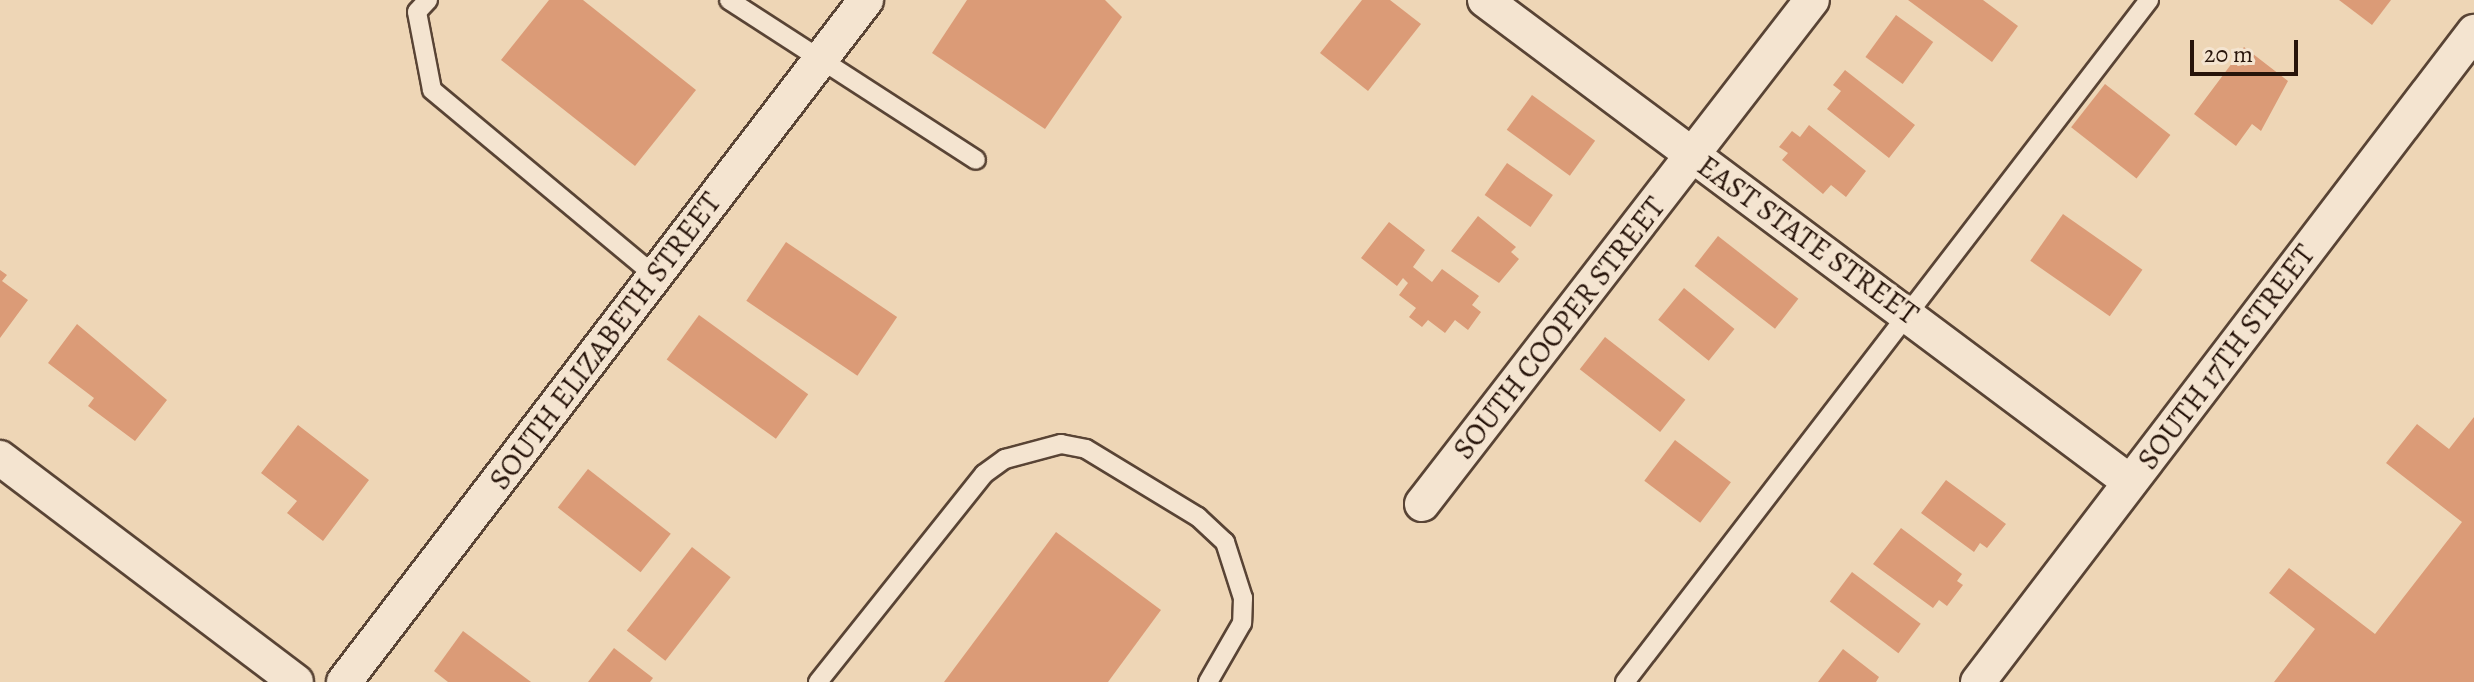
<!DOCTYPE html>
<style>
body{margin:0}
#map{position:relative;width:2474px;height:682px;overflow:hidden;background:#eed6b6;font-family:Alegreya,serif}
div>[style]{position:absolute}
.building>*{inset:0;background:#db9b77;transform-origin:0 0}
.roads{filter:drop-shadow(2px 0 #594435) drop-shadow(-2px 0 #594435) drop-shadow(0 2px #594435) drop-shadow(0 -2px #594435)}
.service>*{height:18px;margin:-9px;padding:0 9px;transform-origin:9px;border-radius:9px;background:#f4e4d0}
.minor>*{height:34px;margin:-17px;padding:0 17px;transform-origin:17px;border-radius:17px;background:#f4e4d0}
span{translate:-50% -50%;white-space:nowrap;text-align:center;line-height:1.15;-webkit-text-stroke:8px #f4e4d0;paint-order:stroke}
.street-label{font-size:30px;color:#27140a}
.scale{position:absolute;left:2190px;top:40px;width:108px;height:36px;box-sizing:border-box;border:4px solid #27140a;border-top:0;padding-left:10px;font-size:24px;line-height:28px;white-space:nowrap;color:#27140a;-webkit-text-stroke:6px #f4e4d0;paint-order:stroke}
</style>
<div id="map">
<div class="building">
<div style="clip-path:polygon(549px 0,583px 0,696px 90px,635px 166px,501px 60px)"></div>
<div style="clip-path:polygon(967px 0,1105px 0,1122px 17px,1045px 129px,932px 53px)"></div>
<div style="clip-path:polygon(1362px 0,1390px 0,1421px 24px,1368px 91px,1320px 53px)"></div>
<div style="clip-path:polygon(1908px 0,1983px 0,2018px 26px,1992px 62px)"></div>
<div style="clip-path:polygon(2339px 0,2391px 0,2372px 25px)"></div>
<div style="left:1896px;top:15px;width:46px;height:52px;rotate:36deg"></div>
<div style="clip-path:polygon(2244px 47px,2288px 81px,2261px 131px,2252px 124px,2236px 146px,2194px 114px)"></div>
<div style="clip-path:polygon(1845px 70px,1915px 125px,1889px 158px,1827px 109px,1841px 91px,1833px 85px)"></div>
<div style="left:2105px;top:84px;width:83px;height:55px;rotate:38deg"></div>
<div style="left:1532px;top:95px;width:78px;height:43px;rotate:36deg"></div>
<div style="clip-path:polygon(1809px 125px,1866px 171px,1846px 197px,1831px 185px,1823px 194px,1782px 160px,1788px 153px,1779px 147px,1792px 131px,1800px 137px)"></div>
<div style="left:1507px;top:163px;width:56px;height:39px;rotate:35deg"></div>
<div style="left:2063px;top:214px;width:97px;height:57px;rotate:35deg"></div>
<div style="clip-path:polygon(1478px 216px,1516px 247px,1511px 252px,1519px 259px,1499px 283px,1451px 251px)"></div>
<div style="clip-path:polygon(1389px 222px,1425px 250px,1413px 267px,1432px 282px,1442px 269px,1479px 296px,1472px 305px,1481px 312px,1468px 330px,1455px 320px,1445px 333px,1428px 320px,1422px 327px,1409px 317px,1416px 308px,1399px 295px,1408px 283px,1403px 278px,1397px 286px,1361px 258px)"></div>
<div style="left:1718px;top:236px;width:102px;height:38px;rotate:38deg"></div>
<div style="left:786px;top:242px;width:134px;height:71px;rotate:34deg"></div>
<div style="clip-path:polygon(0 270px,7px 275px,2px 281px,28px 300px,0 338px)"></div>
<div style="left:1684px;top:288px;width:65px;height:41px;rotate:39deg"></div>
<div style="left:699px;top:315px;width:135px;height:55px;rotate:36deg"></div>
<div style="clip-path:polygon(77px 324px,167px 400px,135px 441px,88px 406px,94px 398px,48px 363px)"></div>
<div style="left:1605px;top:337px;width:102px;height:41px;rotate:38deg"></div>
<div style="clip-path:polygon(2474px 417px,2474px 682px,2274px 682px,2315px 629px,2269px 593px,2289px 568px,2375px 634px,2462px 522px,2386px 463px,2417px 424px,2449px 449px)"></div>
<div style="clip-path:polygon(298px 425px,369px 480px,323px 541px,287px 513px,297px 501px,261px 473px)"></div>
<div style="left:1675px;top:440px;width:70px;height:51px;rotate:37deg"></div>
<div style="left:588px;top:469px;width:105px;height:49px;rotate:38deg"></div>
<div style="clip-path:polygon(1946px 480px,2006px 524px,1987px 548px,1980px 543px,1974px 552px,1921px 513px)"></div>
<div style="clip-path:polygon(1901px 528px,1962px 574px,1957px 581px,1963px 585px,1947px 606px,1939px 600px,1933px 608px,1873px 564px)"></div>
<div style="clip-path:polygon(1056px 532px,1161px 610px,1108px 682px,944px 682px)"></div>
<div style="left:692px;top:547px;width:49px;height:106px;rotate:38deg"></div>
<div style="left:1852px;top:572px;width:86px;height:37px;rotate:37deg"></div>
<div style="clip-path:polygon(463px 631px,531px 682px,448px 682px,434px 671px)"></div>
<div style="clip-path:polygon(614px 648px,653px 678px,650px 682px,588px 682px)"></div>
<div style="clip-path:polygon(1843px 649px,1879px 677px,1876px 682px,1818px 682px)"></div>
</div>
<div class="roads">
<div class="service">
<div style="left:428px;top:0;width:16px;rotate:133deg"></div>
<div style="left:417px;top:12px;width:79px;rotate:79.1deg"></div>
<div style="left:432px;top:90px;width:290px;rotate:39.8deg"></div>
<div style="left:729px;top:0;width:294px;rotate:32.9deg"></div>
<div style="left:818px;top:682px;width:266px;rotate:-51.4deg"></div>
<div style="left:984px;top:474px;width:26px;rotate:-36deg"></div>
<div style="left:1005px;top:459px;width:58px;rotate:-15deg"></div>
<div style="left:1061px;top:444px;width:25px;rotate:11deg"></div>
<div style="left:1086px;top:449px;width:131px;rotate:31.3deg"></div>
<div style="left:1198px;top:517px;width:37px;rotate:43deg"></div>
<div style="left:1225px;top:542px;width:59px;rotate:72.2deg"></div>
<div style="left:1243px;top:598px;width:25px;rotate:92deg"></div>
<div style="left:1242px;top:623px;width:68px;rotate:120deg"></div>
<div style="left:1625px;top:682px;width:860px;rotate:-52.46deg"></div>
</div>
<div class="minor">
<div style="left:1485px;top:0;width:805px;rotate:36.77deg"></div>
<div style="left:0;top:458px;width:371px;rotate:37.1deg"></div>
<div style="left:1422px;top:504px;width:637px;rotate:-52.27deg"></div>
<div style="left:344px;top:682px;width:859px;rotate:-52.57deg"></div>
<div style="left:1978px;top:682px;width:818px;rotate:-52.65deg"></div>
</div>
</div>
<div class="street-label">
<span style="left:1808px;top:240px;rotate:36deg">EAST STATE STREET</span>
<span style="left:1559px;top:328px;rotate:-52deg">SOUTH COOPER STREET</span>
<span style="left:605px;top:341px;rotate:-53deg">SOUTH ELIZABETH STREET</span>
<span style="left:2226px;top:357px;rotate:-53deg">SOUTH 17TH STREET</span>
</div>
<div class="scale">20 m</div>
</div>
